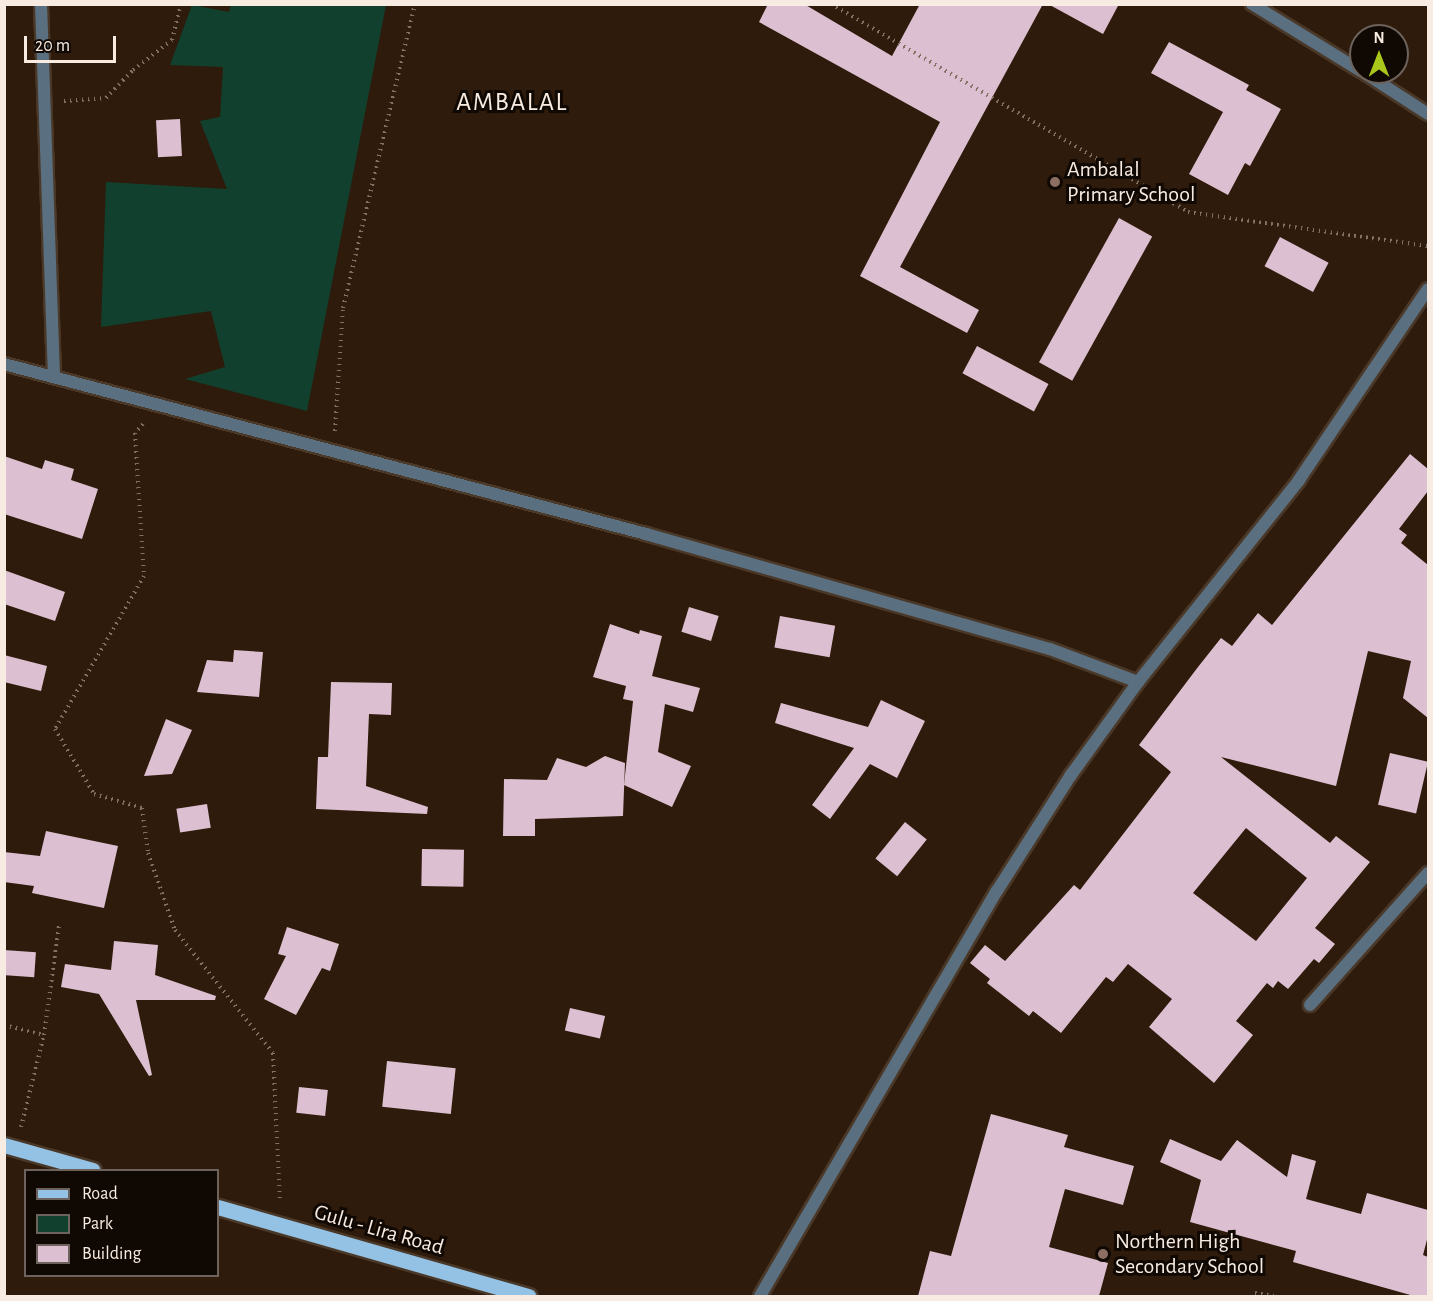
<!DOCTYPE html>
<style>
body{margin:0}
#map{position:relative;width:1433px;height:1301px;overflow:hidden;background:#2e1b0b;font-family:"Alegreya Sans",sans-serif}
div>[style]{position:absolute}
.green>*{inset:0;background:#11412e}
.building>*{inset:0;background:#dcc0d1;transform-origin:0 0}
.path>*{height:4px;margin-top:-2px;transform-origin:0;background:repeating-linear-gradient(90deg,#817163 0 1.5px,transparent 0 6px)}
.roads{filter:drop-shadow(2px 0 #4a3829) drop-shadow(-2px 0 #4a3829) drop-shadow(0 2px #4a3829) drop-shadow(0 -2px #4a3829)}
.minor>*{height:12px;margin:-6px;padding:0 6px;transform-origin:6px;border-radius:6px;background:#5a7080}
.primary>*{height:15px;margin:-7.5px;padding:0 7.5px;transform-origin:7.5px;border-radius:7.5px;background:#94c2e4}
.dots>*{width:16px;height:16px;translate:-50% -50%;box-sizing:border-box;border:3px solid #100803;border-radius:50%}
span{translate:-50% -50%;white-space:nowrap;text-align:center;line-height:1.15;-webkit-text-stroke:6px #100803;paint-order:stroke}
.poi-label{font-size:22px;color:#f8ebe1}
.left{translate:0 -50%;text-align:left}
.street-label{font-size:22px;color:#f8ebe1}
.quarter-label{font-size:26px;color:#f8ebe1;letter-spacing:1.5px}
.frame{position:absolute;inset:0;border:6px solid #f8ebe1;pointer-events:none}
.legend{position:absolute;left:24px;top:1169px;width:195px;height:108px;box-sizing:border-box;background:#100803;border:2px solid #6d635c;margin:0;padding:8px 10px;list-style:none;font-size:18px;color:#f8ebe1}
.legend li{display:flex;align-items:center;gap:12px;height:30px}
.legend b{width:30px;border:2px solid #6d635c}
.north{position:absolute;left:1349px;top:24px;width:60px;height:60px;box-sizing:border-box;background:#100803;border:2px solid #6d635c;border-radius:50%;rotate:0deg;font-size:16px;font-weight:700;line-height:24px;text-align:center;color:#f8ebe1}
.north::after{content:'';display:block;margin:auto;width:21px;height:27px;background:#a9c71b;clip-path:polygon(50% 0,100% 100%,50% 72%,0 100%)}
.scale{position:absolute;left:24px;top:36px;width:92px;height:27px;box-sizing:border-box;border:3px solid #f8ebe1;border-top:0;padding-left:8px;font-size:18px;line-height:21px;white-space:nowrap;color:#f8ebe1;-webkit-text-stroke:4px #100803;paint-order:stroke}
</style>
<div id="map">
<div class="green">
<div style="clip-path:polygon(231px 5px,386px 5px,307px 411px,185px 379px,225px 367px,211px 311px,101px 327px,106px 182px,227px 189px,200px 121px,220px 117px,223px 67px,170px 65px,192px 5px,229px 12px)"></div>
</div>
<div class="building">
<div style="clip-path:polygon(768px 4px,804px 4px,892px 56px,920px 4px,1043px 4px,900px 267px,979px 310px,967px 333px,860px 276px,940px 122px,759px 22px)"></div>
<div style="clip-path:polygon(1048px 4px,1119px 4px,1103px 34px)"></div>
<div style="clip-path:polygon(1169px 42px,1249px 85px,1246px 90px,1281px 109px,1250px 166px,1245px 163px,1228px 195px,1189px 174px,1223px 112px,1151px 73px)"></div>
<div style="left:180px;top:119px;width:37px;height:24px;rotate:87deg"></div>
<div style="left:1119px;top:218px;width:38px;height:165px;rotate:29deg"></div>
<div style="left:1280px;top:237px;width:55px;height:33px;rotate:28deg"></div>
<div style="left:977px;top:346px;width:81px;height:31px;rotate:28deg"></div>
<div style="clip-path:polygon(evenodd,1410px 454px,1428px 469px,1428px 491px,1399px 529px,1407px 535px,1401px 543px,1428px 565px,1428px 718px,1403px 698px,1411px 661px,1368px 651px,1336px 786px,1221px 757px,1330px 843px,1336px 836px,1370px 862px,1315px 928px,1335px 944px,1319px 963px,1314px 959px,1288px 989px,1278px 981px,1273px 988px,1267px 983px,1236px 1021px,1253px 1035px,1214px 1083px,1149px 1027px,1172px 999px,1128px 964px,1113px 982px,1106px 977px,1061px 1033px,1033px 1011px,1029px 1016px,987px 983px,990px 979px,970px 963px,985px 945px,1005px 961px,1074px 885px,1080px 890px,1171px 772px,1139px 745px,1198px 667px,1221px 638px,1232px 646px,1258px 613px,1272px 625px,1410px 454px,1246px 828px,1307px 878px,1256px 941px,1193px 893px,1246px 828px)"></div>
<div style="clip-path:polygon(4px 456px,42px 469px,45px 460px,74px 469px,71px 480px,98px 489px,82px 539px,4px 514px)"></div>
<div style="clip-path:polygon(4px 570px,65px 592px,55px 621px,4px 604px)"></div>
<div style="left:689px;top:607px;width:31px;height:26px;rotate:17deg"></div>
<div style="left:780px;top:616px;width:56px;height:32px;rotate:10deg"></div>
<div style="clip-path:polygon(610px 624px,639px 634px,640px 630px,662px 636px,652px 676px,700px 688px,693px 712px,665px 704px,658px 752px,691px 766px,672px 807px,624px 785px,633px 701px,623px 699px,626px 686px,593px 677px)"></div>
<div style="clip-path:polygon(234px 650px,263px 652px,259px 697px,197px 692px,207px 660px,233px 662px)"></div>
<div style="clip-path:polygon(4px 655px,47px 666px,41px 691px,4px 682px)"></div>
<div style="clip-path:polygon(331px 682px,392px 683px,391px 715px,369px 714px,366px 786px,428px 807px,427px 814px,316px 809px,318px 757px,328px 757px)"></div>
<div style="clip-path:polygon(881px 700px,925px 721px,897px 778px,870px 764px,830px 819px,812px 805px,854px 748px,775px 723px,781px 703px,868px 727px)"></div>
<div style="clip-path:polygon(166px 719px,192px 730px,172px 774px,144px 776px)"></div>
<div style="left:1390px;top:753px;width:39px;height:53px;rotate:13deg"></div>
<div style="clip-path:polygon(605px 756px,625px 763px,623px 816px,535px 819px,535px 836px,503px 836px,504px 779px,547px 780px,557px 758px,586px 767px)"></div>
<div style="left:207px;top:804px;width:24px;height:31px;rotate:81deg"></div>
<div style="left:905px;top:822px;width:28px;height:47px;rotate:39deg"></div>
<div style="clip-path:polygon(46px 831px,118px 846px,104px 908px,32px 893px,34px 886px,4px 882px,4px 852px,40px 856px)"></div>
<div style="left:422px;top:849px;width:42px;height:37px;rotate:1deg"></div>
<div style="clip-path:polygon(287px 927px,339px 944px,330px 971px,322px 968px,296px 1015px,264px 999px,286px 956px,278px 954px)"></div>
<div style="clip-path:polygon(114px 941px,158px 945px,155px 975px,216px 996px,215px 1000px,136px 1000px,152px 1075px,149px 1076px,99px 994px,61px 987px,65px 964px,111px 970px)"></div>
<div style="left:4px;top:950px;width:32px;height:25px;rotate:4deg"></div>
<div style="left:570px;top:1008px;width:36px;height:23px;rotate:13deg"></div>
<div style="left:387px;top:1061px;width:69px;height:46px;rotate:6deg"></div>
<div style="left:299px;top:1087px;width:29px;height:26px;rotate:6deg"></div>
<div style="clip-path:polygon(991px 1114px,1068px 1135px,1064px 1147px,1134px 1166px,1123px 1205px,1065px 1189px,1049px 1247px,1108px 1263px,1099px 1296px,918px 1296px,930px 1251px,951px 1256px)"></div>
<div style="clip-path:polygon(1170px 1139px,1221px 1161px,1237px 1140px,1287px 1177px,1292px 1154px,1316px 1161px,1306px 1199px,1361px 1214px,1367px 1193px,1428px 1210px,1428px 1236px,1423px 1255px,1428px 1257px,1428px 1296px,1414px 1296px,1293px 1262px,1296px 1251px,1190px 1222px,1201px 1180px,1160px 1162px)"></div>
</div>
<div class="path">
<div style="left:831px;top:4px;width:413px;rotate:30.2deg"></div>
<div style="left:1188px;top:212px;width:242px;rotate:8.1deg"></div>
<div style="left:64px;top:101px;width:42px;rotate:-4.1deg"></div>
<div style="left:106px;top:98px;width:39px;rotate:-46deg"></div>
<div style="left:133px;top:70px;width:49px;rotate:-37.6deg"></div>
<div style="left:172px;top:40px;width:37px;rotate:-76deg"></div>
<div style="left:143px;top:424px;width:12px;rotate:132deg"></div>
<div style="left:135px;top:433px;width:143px;rotate:86.4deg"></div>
<div style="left:144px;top:576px;width:177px;rotate:120.2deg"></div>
<div style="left:55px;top:729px;width:76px;rotate:59deg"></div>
<div style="left:94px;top:794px;width:50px;rotate:16.3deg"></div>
<div style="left:142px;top:808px;width:45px;rotate:82.4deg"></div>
<div style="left:148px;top:853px;width:82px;rotate:70.7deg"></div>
<div style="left:175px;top:930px;width:157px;rotate:51.5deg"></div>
<div style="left:273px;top:1053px;width:150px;rotate:87.3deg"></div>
<div style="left:335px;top:431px;width:123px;rotate:-86.3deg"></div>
<div style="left:343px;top:308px;width:312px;rotate:-76.7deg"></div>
<div style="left:4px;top:1025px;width:41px;rotate:14deg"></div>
<div style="left:21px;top:1127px;width:95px;rotate:-76deg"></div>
<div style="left:44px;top:1035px;width:111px;rotate:-82.2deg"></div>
<div style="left:1255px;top:1293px;width:19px;rotate:9deg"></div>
</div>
<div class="roads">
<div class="minor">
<div style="left:41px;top:4px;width:372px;rotate:88deg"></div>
<div style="left:1252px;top:4px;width:128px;rotate:31.6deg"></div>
<div style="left:1363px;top:72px;width:77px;rotate:32.9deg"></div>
<div style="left:4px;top:364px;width:664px;rotate:14.83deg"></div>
<div style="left:646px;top:534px;width:420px;rotate:15.9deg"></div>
<div style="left:1050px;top:649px;width:94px;rotate:20.6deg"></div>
<div style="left:1310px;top:1005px;width:177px;rotate:-48.2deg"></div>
<div style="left:760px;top:1296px;width:469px;rotate:-59.7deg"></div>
<div style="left:997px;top:891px;width:138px;rotate:-57.5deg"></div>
<div style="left:1071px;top:775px;width:115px;rotate:-54.2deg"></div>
<div style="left:1138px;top:682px;width:258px;rotate:-51.4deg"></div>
<div style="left:1299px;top:480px;width:230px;rotate:-56deg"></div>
</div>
<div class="primary">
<div style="left:4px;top:1145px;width:92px;rotate:15.7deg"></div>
<div style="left:218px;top:1207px;width:323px;rotate:16deg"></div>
</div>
</div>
<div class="dots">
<div style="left:1055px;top:182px;background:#8d6e63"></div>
<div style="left:1103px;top:1254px;background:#8d6e63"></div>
</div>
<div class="poi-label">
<span class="left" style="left:1067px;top:182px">Ambalal<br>Primary School</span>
<span class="left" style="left:1115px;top:1254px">Northern High<br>Secondary School</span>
</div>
<div class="street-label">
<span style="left:379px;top:1230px;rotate:16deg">Gulu - Lira Road</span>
</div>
<div class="quarter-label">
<span style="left:512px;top:103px">AMBALAL</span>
</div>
<div class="frame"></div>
<ul class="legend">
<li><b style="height:8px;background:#94c2e4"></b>Road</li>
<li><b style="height:16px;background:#11412e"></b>Park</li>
<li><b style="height:16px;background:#dcc0d1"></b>Building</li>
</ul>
<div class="north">N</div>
<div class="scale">20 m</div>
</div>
